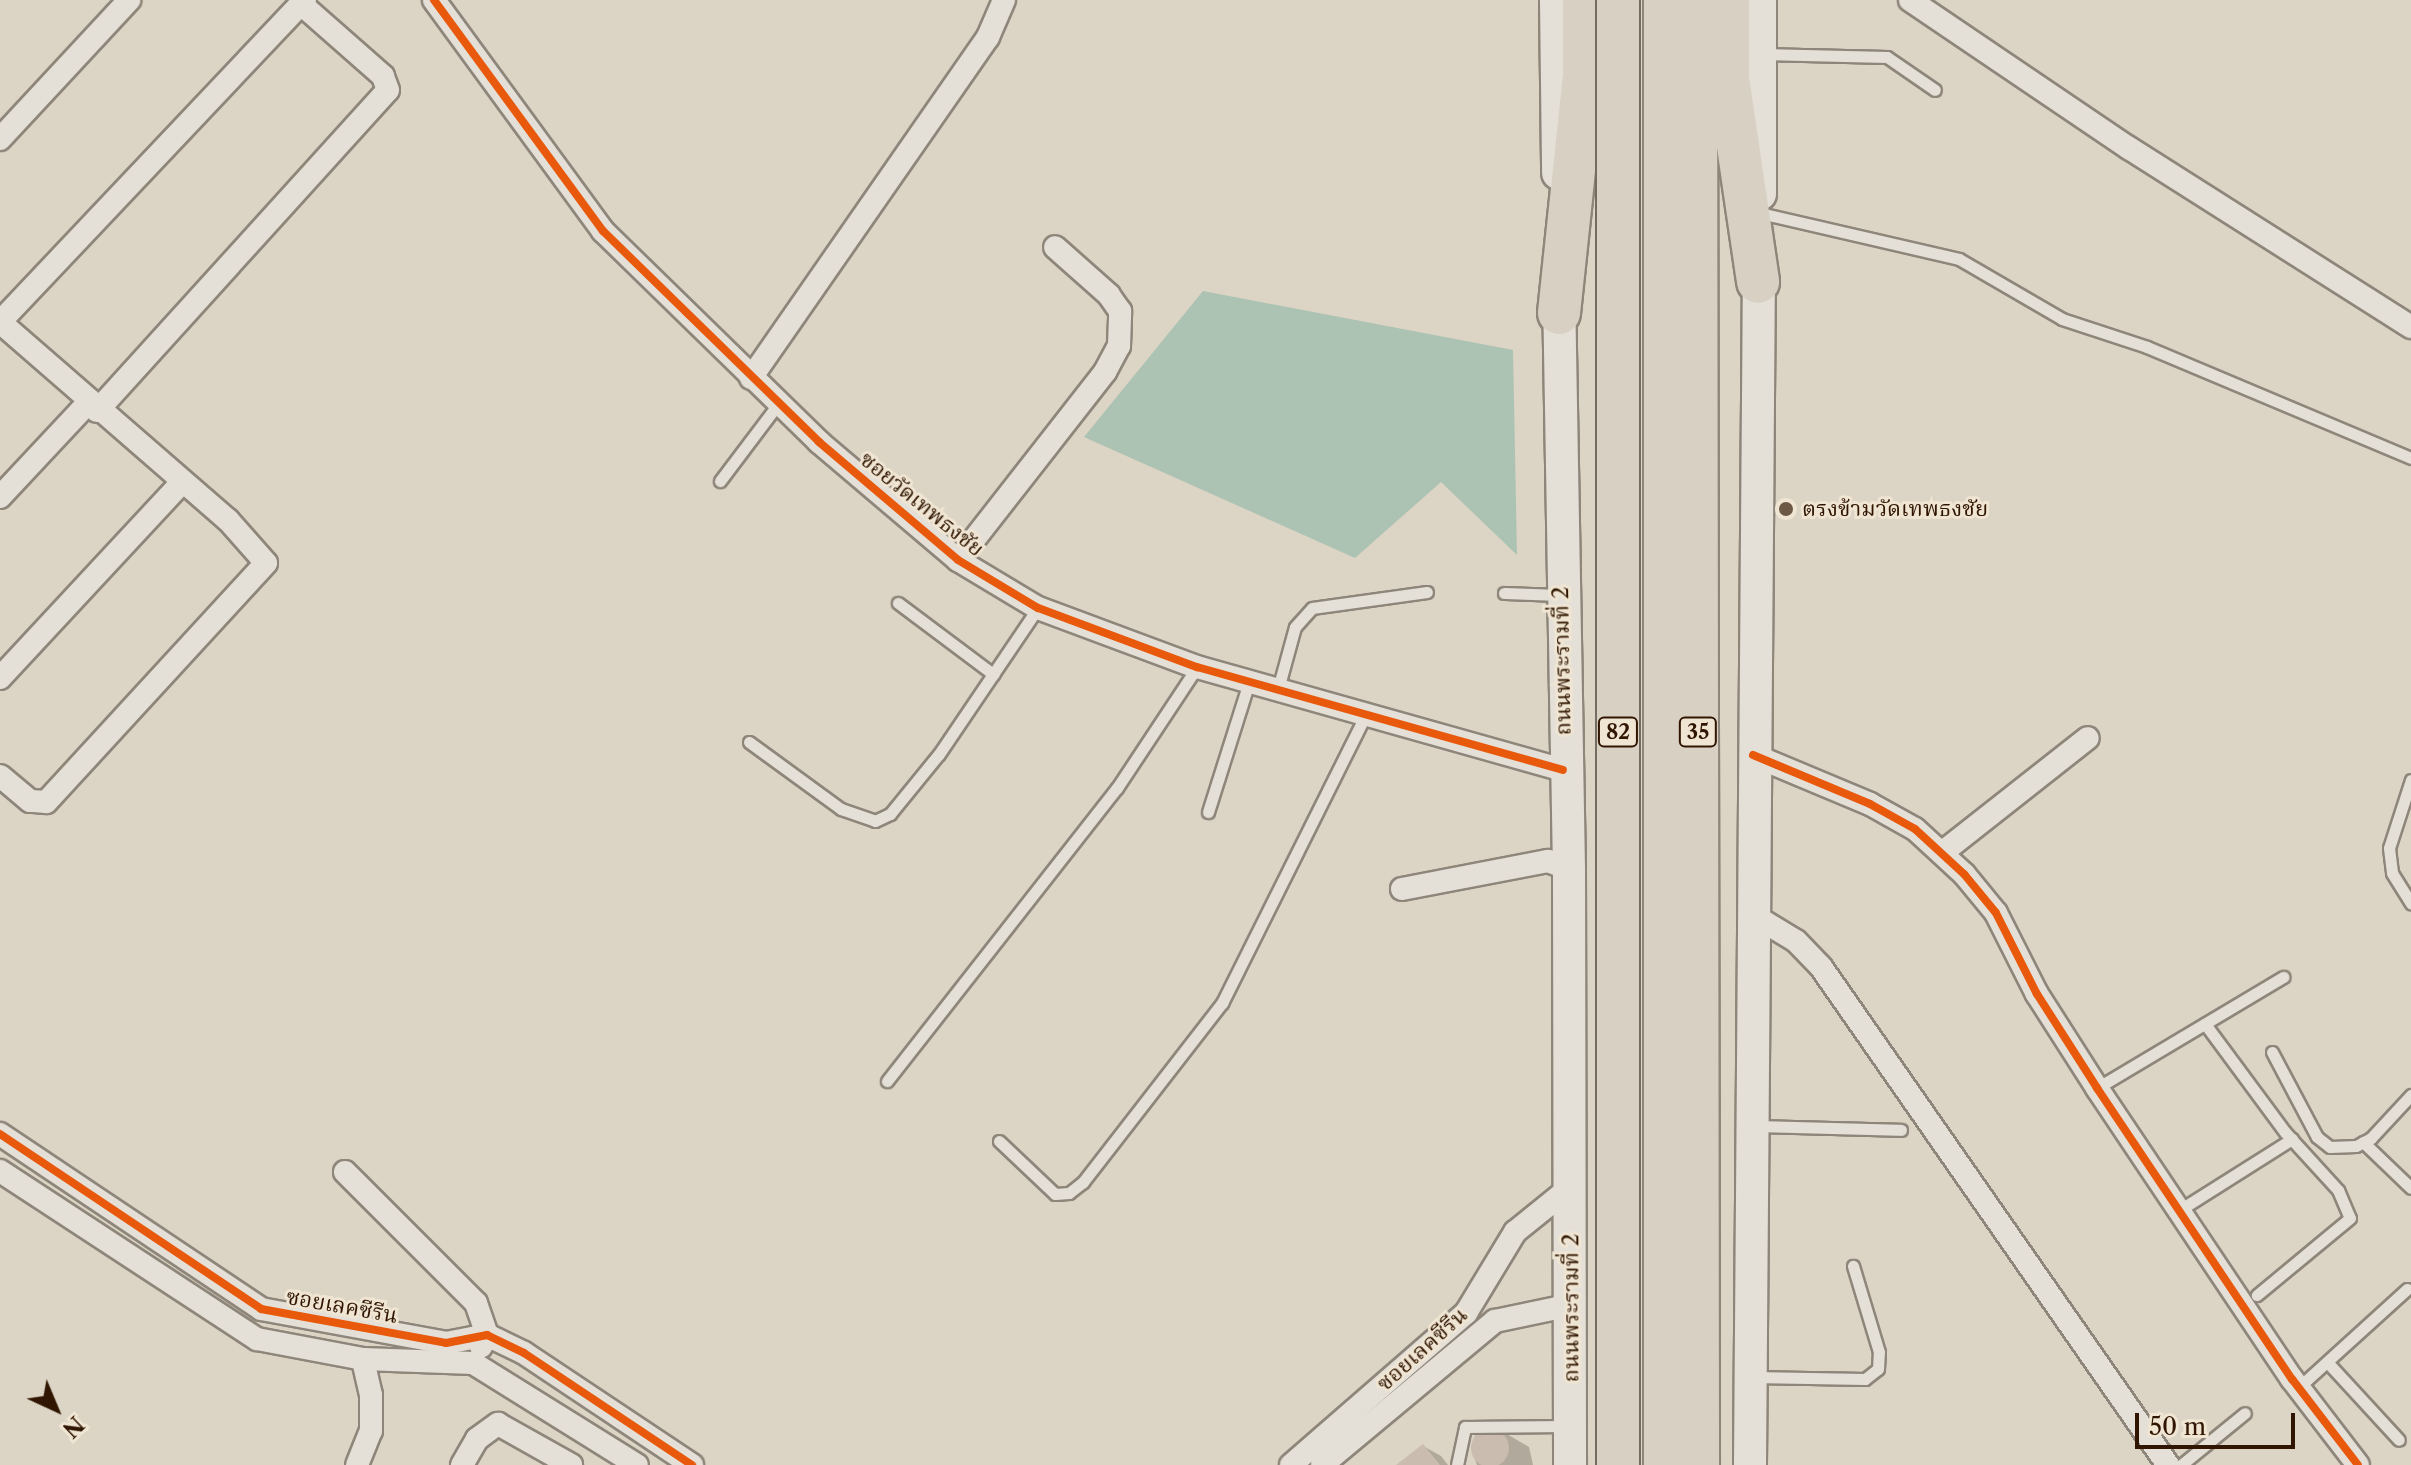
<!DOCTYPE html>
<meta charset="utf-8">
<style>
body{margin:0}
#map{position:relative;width:2411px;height:1465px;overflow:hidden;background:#dcd4c4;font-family:"Libre Caslon Text","Noto Serif Thai",serif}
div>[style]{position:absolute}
.water>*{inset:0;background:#acc2b2}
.shadow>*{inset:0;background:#0003}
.building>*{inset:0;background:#cbbcb0}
.round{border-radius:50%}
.roads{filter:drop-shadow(2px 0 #8e867a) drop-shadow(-2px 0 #8e867a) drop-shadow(0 2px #8e867a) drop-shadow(0 -2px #8e867a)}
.lane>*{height:11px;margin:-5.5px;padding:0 5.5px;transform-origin:5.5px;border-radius:5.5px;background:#e4e0d8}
.street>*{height:22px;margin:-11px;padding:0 11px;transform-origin:11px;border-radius:11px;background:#e4e0d8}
.secondary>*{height:32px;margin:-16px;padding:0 16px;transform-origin:16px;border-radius:16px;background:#e4e0d8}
.highway>*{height:42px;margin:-21px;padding:0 21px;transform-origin:21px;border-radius:21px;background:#d8d1c3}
.bridges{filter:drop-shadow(2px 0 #756c61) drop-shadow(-2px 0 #756c61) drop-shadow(0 2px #756c61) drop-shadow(0 -2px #756c61)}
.highway-bridge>*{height:42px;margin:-21px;padding:0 21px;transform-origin:21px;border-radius:21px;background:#d8d1c3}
.cycleway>*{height:8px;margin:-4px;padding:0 4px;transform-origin:4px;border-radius:4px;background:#e8590c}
.dots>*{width:22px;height:22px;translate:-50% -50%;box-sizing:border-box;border:4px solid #efe5d2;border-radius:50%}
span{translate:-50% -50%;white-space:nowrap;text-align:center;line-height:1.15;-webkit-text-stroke:6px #efe5d2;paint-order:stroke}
.shield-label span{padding:2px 6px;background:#efe5d2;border:2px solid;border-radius:6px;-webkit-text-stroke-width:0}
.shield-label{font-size:20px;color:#301600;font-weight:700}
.street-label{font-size:22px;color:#301600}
.poi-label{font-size:22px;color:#301600}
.left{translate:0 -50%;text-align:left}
.north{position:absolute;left:16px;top:1369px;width:80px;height:80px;-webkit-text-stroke:6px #efe5d2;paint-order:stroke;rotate:136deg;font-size:22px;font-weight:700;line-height:32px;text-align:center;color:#301600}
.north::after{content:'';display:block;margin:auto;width:28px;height:36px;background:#301600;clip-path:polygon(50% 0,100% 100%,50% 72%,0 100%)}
.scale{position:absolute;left:2135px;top:1413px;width:160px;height:36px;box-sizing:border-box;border:4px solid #301600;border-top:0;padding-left:10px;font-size:24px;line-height:28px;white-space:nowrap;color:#301600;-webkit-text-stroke:6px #efe5d2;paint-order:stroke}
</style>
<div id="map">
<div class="water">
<div style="clip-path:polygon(1203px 291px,1513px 350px,1517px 555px,1441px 482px,1355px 558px,1084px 437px)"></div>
</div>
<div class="shadow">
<div style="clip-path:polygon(1476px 1433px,1505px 1433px,1529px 1447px,1533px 1465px,1477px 1465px,1471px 1448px)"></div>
<div style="clip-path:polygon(1423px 1446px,1441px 1456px,1448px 1465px,1400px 1465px)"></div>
</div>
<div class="building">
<div class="round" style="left:1471px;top:1429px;width:38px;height:38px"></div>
<div style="clip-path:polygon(1423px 1444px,1440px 1465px,1396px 1465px)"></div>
</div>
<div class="roads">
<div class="lane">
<div style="left:1762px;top:54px;width:125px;rotate:1.4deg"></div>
<div style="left:1887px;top:57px;width:58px;rotate:34.5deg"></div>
<div style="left:1760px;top:213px;width:204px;rotate:13deg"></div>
<div style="left:1959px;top:259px;width:119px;rotate:30.2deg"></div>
<div style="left:2062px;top:319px;width:89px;rotate:18.2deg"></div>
<div style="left:2147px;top:347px;width:286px;rotate:22.8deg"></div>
<div style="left:720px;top:481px;width:96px;rotate:-53deg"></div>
<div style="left:1504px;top:593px;width:56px;rotate:2deg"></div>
<div style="left:898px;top:603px;width:119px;rotate:36.8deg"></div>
<div style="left:1278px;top:689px;width:64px;rotate:-74.7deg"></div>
<div style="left:1295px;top:627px;width:25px;rotate:-48deg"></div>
<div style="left:1312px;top:608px;width:116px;rotate:-7.9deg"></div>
<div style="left:749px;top:742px;width:114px;rotate:36.1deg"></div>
<div style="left:841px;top:809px;width:36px;rotate:19deg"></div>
<div style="left:875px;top:821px;width:17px;rotate:-25deg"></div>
<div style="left:890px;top:814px;width:77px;rotate:-50.8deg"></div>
<div style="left:939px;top:754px;width:176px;rotate:-55.9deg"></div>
<div style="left:2411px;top:780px;width:71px;rotate:107.9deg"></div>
<div style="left:2389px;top:848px;width:25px;rotate:83deg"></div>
<div style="left:2392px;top:873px;width:36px;rotate:58deg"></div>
<div style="left:1208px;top:812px;width:136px;rotate:-72.5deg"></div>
<div style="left:2205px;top:1024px;width:134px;rotate:53.5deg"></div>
<div style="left:2285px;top:1132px;width:79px;rotate:47.6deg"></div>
<div style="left:2338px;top:1190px;width:30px;rotate:67deg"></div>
<div style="left:2350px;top:1218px;width:121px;rotate:140.4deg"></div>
<div style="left:2272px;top:1052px;width:96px;rotate:62.1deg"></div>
<div style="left:2317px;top:1137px;width:16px;rotate:38deg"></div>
<div style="left:2330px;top:1147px;width:26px;rotate:-2deg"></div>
<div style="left:2356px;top:1146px;width:17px;rotate:-28deg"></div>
<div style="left:2371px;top:1138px;width:59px;rotate:-47.1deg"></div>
<div style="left:887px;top:1081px;width:372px;rotate:-51.9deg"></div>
<div style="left:1117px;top:788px;width:145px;rotate:-56.5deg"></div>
<div style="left:2097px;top:1088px;width:217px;rotate:-30.8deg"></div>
<div style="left:1753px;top:1126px;width:148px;rotate:1.5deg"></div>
<div style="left:999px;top:1141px;width:77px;rotate:43.4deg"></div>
<div style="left:1055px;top:1194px;width:14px;rotate:-4deg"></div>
<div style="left:1069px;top:1193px;width:18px;rotate:-38deg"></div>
<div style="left:1083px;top:1182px;width:227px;rotate:-52.2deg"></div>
<div style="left:1222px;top:1003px;width:323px;rotate:-63.5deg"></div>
<div style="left:2363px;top:1142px;width:66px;rotate:43.8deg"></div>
<div style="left:2178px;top:1211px;width:135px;rotate:-32.3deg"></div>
<div style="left:2329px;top:1364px;width:103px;rotate:47.4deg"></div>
<div style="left:1752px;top:1377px;width:113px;rotate:1deg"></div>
<div style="left:1865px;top:1379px;width:16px;rotate:-38deg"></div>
<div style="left:1878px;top:1369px;width:17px;rotate:-87deg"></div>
<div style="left:1879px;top:1352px;width:90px;rotate:-106.8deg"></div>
<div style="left:2299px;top:1387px;width:146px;rotate:-42.2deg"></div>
<div style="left:1457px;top:1465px;width:39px;rotate:-78deg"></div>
<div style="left:1465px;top:1427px;width:101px;rotate:-0.6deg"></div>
<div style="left:2181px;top:1465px;width:82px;rotate:-39.1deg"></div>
</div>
<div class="street">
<div style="left:434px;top:0;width:286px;rotate:53.8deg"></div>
<div style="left:603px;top:231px;width:302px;rotate:44.3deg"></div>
<div style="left:819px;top:442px;width:182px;rotate:40.3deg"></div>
<div style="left:958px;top:560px;width:93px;rotate:31deg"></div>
<div style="left:1038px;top:608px;width:170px;rotate:20.4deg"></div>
<div style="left:1197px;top:667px;width:380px;rotate:15.7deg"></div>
<div style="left:1910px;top:0;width:264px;rotate:34.1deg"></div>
<div style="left:2129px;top:148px;width:334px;rotate:32.4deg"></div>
<div style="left:0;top:139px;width:190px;rotate:-47.1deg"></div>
<div style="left:0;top:322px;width:302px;rotate:41deg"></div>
<div style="left:228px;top:520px;width:57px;rotate:48.5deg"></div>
<div style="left:266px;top:563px;width:325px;rotate:132.6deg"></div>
<div style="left:46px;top:802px;width:16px;rotate:-176deg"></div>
<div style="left:30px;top:801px;width:39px;rotate:-140deg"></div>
<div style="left:0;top:322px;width:444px;rotate:-46.6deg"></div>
<div style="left:751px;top:378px;width:415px;rotate:-55.2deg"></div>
<div style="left:988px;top:37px;width:40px;rotate:-66.6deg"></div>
<div style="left:97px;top:411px;width:433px;rotate:-47.8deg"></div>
<div style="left:388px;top:90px;width:15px;rotate:-110deg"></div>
<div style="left:383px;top:76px;width:109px;rotate:-138.7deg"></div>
<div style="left:0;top:497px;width:129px;rotate:-46.9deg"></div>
<div style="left:958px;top:560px;width:239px;rotate:-52deg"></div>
<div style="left:1105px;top:372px;width:30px;rotate:-62deg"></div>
<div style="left:1119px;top:346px;width:35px;rotate:-88deg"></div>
<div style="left:1120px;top:311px;width:19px;rotate:-125deg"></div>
<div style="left:1109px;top:295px;width:72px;rotate:-138.4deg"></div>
<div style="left:0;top:678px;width:267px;rotate:-47.1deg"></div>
<div style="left:1753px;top:755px;width:127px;rotate:22.7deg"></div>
<div style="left:1870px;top:804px;width:51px;rotate:29.1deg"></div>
<div style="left:1915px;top:829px;width:67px;rotate:42.6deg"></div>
<div style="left:1964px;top:874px;width:50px;rotate:50.6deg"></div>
<div style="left:1996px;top:913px;width:91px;rotate:63.2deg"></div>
<div style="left:2037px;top:994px;width:112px;rotate:57.4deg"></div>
<div style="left:2097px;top:1088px;width:350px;rotate:56.2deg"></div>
<div style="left:2292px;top:1379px;width:108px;rotate:52.5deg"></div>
<div style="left:1943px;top:852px;width:184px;rotate:-38.2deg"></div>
<div style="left:1402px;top:889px;width:149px;rotate:-10.9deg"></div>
<div style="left:1548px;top:861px;width:22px;rotate:21deg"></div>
<div style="left:1753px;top:915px;width:50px;rotate:31.2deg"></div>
<div style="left:1796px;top:941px;width:36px;rotate:46deg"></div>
<div style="left:1821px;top:967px;width:607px;rotate:55.13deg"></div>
<div style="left:0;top:1134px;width:314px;rotate:33.8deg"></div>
<div style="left:261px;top:1309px;width:188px;rotate:10.4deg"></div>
<div style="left:446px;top:1343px;width:42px;rotate:-11deg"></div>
<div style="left:487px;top:1335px;width:41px;rotate:25.9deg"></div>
<div style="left:524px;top:1353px;width:202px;rotate:33.7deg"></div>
<div style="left:0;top:1171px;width:307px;rotate:33.2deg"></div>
<div style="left:257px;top:1339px;width:108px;rotate:10.7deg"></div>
<div style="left:363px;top:1359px;width:110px;rotate:2.1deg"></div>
<div style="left:473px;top:1363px;width:193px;rotate:31.9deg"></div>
<div style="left:345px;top:1172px;width:185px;rotate:45deg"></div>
<div style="left:476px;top:1303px;width:34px;rotate:71deg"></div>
<div style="left:487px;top:1335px;width:13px;rotate:117deg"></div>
<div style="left:357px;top:1465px;width:37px;rotate:-68deg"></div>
<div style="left:371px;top:1431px;width:36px;rotate:-90deg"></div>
<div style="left:371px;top:1395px;width:37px;rotate:-103deg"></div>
<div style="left:462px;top:1465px;width:30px;rotate:-60deg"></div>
<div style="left:477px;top:1439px;width:26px;rotate:-36deg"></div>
<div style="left:498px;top:1424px;width:84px;rotate:29.3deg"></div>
<div style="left:1291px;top:1465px;width:232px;rotate:-41deg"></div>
<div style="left:1466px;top:1313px;width:95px;rotate:-58.8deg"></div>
<div style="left:1515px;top:1232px;width:73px;rotate:-38.9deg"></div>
<div style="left:1322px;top:1465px;width:225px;rotate:-39.8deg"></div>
<div style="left:1495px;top:1321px;width:78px;rotate:-11.9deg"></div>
</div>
<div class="secondary">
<div style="left:1556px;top:0;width:173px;rotate:89.3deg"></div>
<div style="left:1760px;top:194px;width:194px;rotate:-90deg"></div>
<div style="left:1559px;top:291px;width:578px;rotate:89.01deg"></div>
<div style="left:1569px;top:869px;width:596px;rotate:89.9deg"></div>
<div style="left:1750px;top:1465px;width:1205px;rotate:-89.57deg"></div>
</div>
<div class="highway">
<div style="left:1696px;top:0;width:1465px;rotate:89.92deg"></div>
<div style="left:1728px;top:0;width:78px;rotate:90deg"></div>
<div style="left:1728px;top:78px;width:206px;rotate:81.6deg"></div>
<div style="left:1559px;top:313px;width:237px;rotate:-84deg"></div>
<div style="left:1584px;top:77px;width:77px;rotate:-90deg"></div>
<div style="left:1665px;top:1465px;width:1465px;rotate:-90deg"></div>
</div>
</div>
<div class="bridges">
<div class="highway-bridge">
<div style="left:1618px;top:0;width:1465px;rotate:90deg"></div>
</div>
</div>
<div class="cycleway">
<div style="left:434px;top:0;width:286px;rotate:53.8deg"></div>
<div style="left:603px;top:231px;width:302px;rotate:44.3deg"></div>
<div style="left:819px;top:442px;width:182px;rotate:40.3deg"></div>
<div style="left:958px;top:560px;width:93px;rotate:31deg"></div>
<div style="left:1038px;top:608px;width:170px;rotate:20.4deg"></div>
<div style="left:1197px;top:667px;width:380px;rotate:15.7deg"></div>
<div style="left:1753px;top:755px;width:127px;rotate:22.7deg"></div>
<div style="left:1870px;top:804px;width:51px;rotate:29.1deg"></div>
<div style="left:1915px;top:829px;width:67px;rotate:42.6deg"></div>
<div style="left:1964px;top:874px;width:50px;rotate:50.6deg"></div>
<div style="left:1996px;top:913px;width:91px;rotate:63.2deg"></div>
<div style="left:2037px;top:994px;width:112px;rotate:57.4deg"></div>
<div style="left:2097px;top:1088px;width:350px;rotate:56.2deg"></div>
<div style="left:2292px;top:1379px;width:108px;rotate:52.5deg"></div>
<div style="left:0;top:1134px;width:314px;rotate:33.8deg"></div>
<div style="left:261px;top:1309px;width:188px;rotate:10.4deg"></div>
<div style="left:446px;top:1343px;width:42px;rotate:-11deg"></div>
<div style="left:487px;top:1335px;width:41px;rotate:25.9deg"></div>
<div style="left:524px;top:1353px;width:202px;rotate:33.7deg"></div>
</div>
<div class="dots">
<div style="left:1786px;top:509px;background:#6c5845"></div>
</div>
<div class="shield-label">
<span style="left:1618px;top:732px">82</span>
<span style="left:1698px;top:732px">35</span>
</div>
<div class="street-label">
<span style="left:922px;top:504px;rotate:39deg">ซอยวัดเทพธงชัย</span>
<span style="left:1562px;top:661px;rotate:-91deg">ถนนพระรามที่ 2</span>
<span style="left:342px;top:1306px;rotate:10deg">ซอยเลคซีรีน</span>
<span style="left:1571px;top:1308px;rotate:-90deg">ถนนพระรามที่ 2</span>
<span style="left:1422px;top:1349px;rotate:-42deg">ซอยเลคซีรีน</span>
</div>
<div class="poi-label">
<span class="left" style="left:1802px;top:509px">ตรงข้ามวัดเทพธงชัย</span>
</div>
<div class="north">N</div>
<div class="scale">50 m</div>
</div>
